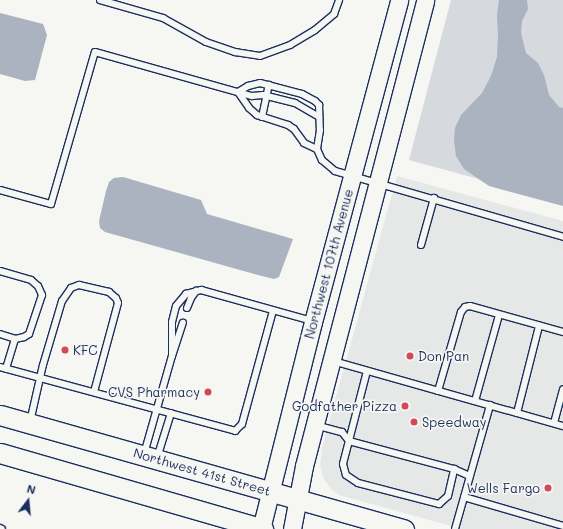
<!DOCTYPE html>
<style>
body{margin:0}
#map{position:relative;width:563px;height:529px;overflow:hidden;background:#f6f6f2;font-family:Mali,sans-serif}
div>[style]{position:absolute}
.built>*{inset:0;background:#e6e7e7}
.green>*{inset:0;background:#d6d9dd}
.water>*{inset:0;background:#abb2c0}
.roads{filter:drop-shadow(1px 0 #1b2f5e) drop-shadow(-1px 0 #1b2f5e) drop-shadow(0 1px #1b2f5e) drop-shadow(0 -1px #1b2f5e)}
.service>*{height:6px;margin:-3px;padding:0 3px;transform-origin:3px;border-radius:3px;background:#f6f6f2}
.secondary>*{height:17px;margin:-8.5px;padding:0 8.5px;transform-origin:8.5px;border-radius:8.5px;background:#f6f6f2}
.primary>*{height:19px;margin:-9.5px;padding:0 9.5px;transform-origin:9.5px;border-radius:9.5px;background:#f6f6f2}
.dots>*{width:11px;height:11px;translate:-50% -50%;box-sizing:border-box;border:2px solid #f6f6f2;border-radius:50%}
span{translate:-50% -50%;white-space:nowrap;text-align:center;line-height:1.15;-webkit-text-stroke:3.5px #f6f6f2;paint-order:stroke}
.street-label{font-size:13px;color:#1b2f5e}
.poi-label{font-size:13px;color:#1b2f5e}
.left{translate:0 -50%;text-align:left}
.right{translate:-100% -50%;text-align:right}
.north{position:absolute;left:8px;top:481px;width:40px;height:40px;-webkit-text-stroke:3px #f6f6f2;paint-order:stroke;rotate:16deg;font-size:11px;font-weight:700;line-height:16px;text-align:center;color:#1b2f5e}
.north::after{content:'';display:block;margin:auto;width:14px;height:18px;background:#1b2f5e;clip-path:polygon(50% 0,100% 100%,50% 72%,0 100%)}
</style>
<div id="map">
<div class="built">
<div style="clip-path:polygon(397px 176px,563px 221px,563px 529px,462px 529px,339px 495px,331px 489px,324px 479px,320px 466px,322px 448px)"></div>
</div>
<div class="green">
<div style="clip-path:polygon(451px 0,563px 0,563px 202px,409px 160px)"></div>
</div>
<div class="water">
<div style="clip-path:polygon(499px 0,527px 0,528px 9px,522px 21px,521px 33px,526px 53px,538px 63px,544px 75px,549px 95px,559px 107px,563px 108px,563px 206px,489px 186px,464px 169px,456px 156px,454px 141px,455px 128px,461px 115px,482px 93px,491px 76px,497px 57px,498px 35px,497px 14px)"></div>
<div style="clip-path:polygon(0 13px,43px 24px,47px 35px,35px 80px,25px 81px,0 74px)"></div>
<div style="clip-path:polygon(123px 177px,201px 200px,207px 214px,293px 239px,279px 277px,274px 279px,258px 275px,105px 232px,100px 228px,99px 221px,106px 191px,109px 182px,114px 178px)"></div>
</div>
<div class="roads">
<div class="service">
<div style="left:100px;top:0;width:66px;rotate:15.9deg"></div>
<div style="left:163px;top:18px;width:49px;rotate:29.2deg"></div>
<div style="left:206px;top:42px;width:31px;rotate:19deg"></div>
<div style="left:235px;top:52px;width:25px;rotate:9deg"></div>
<div style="left:260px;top:56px;width:32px;rotate:-20deg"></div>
<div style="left:290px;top:45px;width:29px;rotate:-31deg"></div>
<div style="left:315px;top:30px;width:25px;rotate:-40deg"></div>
<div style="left:334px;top:14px;width:15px;rotate:-70deg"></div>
<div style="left:238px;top:92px;width:12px;rotate:-31deg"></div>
<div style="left:248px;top:86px;width:12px;rotate:-14deg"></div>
<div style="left:260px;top:83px;width:43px;rotate:14.7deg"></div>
<div style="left:302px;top:94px;width:15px;rotate:28deg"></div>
<div style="left:315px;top:101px;width:6px;rotate:45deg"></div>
<div style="left:319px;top:105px;width:25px;rotate:88deg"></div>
<div style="left:320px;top:130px;width:19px;rotate:99deg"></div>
<div style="left:317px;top:149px;width:12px;rotate:66deg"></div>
<div style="left:322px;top:160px;width:17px;rotate:40deg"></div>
<div style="left:335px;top:171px;width:237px;rotate:16.1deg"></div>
<div style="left:238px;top:92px;width:19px;rotate:55deg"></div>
<div style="left:249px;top:108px;width:11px;rotate:41deg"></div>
<div style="left:257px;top:115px;width:33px;rotate:18deg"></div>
<div style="left:288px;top:125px;width:7px;rotate:34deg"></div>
<div style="left:294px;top:129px;width:17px;rotate:54deg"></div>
<div style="left:304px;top:143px;width:14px;rotate:25deg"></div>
<div style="left:262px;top:117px;width:33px;rotate:-78deg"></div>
<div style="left:0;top:190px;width:53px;rotate:15.4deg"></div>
<div style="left:51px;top:204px;width:158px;rotate:-73.9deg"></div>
<div style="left:95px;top:52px;width:163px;rotate:15.7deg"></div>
<div style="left:252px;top:96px;width:11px;rotate:-5deg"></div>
<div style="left:263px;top:95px;width:33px;rotate:14deg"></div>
<div style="left:295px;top:103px;width:28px;rotate:30deg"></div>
<div style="left:421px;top:245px;width:49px;rotate:-74.5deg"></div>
<div style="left:0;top:271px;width:32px;rotate:16deg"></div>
<div style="left:31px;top:280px;width:9px;rotate:41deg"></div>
<div style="left:38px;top:286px;width:10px;rotate:66deg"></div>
<div style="left:42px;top:295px;width:41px;rotate:108.4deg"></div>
<div style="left:29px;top:334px;width:6px;rotate:149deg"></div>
<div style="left:24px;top:337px;width:9px;rotate:167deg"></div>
<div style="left:15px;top:339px;width:31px;rotate:107deg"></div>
<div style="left:187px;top:308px;width:11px;rotate:-68deg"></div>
<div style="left:191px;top:298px;width:9px;rotate:-54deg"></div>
<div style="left:0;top:334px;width:16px;rotate:18deg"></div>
<div style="left:172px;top:356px;width:34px;rotate:-90deg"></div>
<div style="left:172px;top:322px;width:16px;rotate:-76deg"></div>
<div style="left:176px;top:306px;width:16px;rotate:-50deg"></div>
<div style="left:186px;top:294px;width:16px;rotate:-15deg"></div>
<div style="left:201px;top:290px;width:115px;rotate:15.6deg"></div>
<div style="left:333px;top:361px;width:239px;rotate:15.8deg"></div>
<div style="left:0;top:367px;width:244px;rotate:15.2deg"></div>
<div style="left:235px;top:431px;width:10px;rotate:-45deg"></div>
<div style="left:242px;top:424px;width:117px;rotate:-74.7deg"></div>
<div style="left:367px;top:371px;width:96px;rotate:104.5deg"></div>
<div style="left:343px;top:464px;width:11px;rotate:75deg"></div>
<div style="left:346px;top:475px;width:14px;rotate:34deg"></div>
<div style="left:358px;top:483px;width:84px;rotate:14.5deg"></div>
<div style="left:439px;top:504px;width:12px;rotate:-42deg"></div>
<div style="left:448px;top:496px;width:28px;rotate:-77deg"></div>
<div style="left:438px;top:391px;width:82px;rotate:-73.8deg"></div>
<div style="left:461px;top:312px;width:6px;rotate:-51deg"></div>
<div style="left:465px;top:307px;width:5px;rotate:-11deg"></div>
<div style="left:470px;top:306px;width:97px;rotate:15.6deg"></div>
<div style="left:475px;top:401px;width:89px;rotate:-74.4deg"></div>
<div style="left:517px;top:413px;width:90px;rotate:-75.8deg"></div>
<div style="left:30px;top:422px;width:58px;rotate:-77.2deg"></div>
<div style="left:43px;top:365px;width:67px;rotate:-73.5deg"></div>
<div style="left:62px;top:301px;width:16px;rotate:-55deg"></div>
<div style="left:71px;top:288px;width:9px;rotate:-21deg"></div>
<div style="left:79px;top:285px;width:31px;rotate:13deg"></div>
<div style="left:109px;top:292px;width:9px;rotate:41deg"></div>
<div style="left:116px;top:298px;width:5px;rotate:68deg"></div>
<div style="left:118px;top:303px;width:92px;rotate:105.1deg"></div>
<div style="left:554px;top:423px;width:35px;rotate:-75deg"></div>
<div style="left:315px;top:425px;width:28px;rotate:15deg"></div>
<div style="left:342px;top:432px;width:11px;rotate:52deg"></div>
<div style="left:349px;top:441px;width:109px;rotate:14.9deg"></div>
<div style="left:454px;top:469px;width:17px;rotate:24deg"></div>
<div style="left:144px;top:454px;width:102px;rotate:-74.1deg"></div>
<div style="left:172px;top:356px;width:35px;rotate:-72deg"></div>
<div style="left:157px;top:458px;width:47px;rotate:-72.7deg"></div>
<div style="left:464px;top:497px;width:103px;rotate:16.3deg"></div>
<div style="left:0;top:528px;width:2px;rotate:27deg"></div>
<div style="left:455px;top:529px;width:129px;rotate:-74.2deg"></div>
</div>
<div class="secondary">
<div style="left:261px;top:529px;width:213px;rotate:-75.9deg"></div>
<div style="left:313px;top:322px;width:333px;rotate:-75deg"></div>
<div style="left:292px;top:529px;width:64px;rotate:-79.2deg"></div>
<div style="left:304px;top:466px;width:481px;rotate:-75.4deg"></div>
</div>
<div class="primary">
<div style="left:0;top:415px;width:420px;rotate:15.8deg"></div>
<div style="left:0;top:453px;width:274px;rotate:16.1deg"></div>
</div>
</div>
<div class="dots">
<div style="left:65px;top:350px;background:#d1495b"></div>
<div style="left:410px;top:356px;background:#d1495b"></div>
<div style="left:208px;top:392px;background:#d1495b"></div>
<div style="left:405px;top:406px;background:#d1495b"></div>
<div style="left:414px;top:422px;background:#d1495b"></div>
<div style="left:548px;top:488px;background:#d1495b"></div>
</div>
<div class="street-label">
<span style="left:329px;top:264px;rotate:-75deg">Northwest 107th Avenue</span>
<span style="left:202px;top:472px;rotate:16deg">Northwest 41st Street</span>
</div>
<div class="poi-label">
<span class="left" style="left:73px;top:350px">KFC</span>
<span class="left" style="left:418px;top:356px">Don Pan</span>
<span class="right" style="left:200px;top:392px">CVS Pharmacy</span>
<span class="right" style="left:397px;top:406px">Godfather Pizza</span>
<span class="left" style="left:422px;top:422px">Speedway</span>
<span class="right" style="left:540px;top:488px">Wells Fargo</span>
</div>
<div class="north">N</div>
</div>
